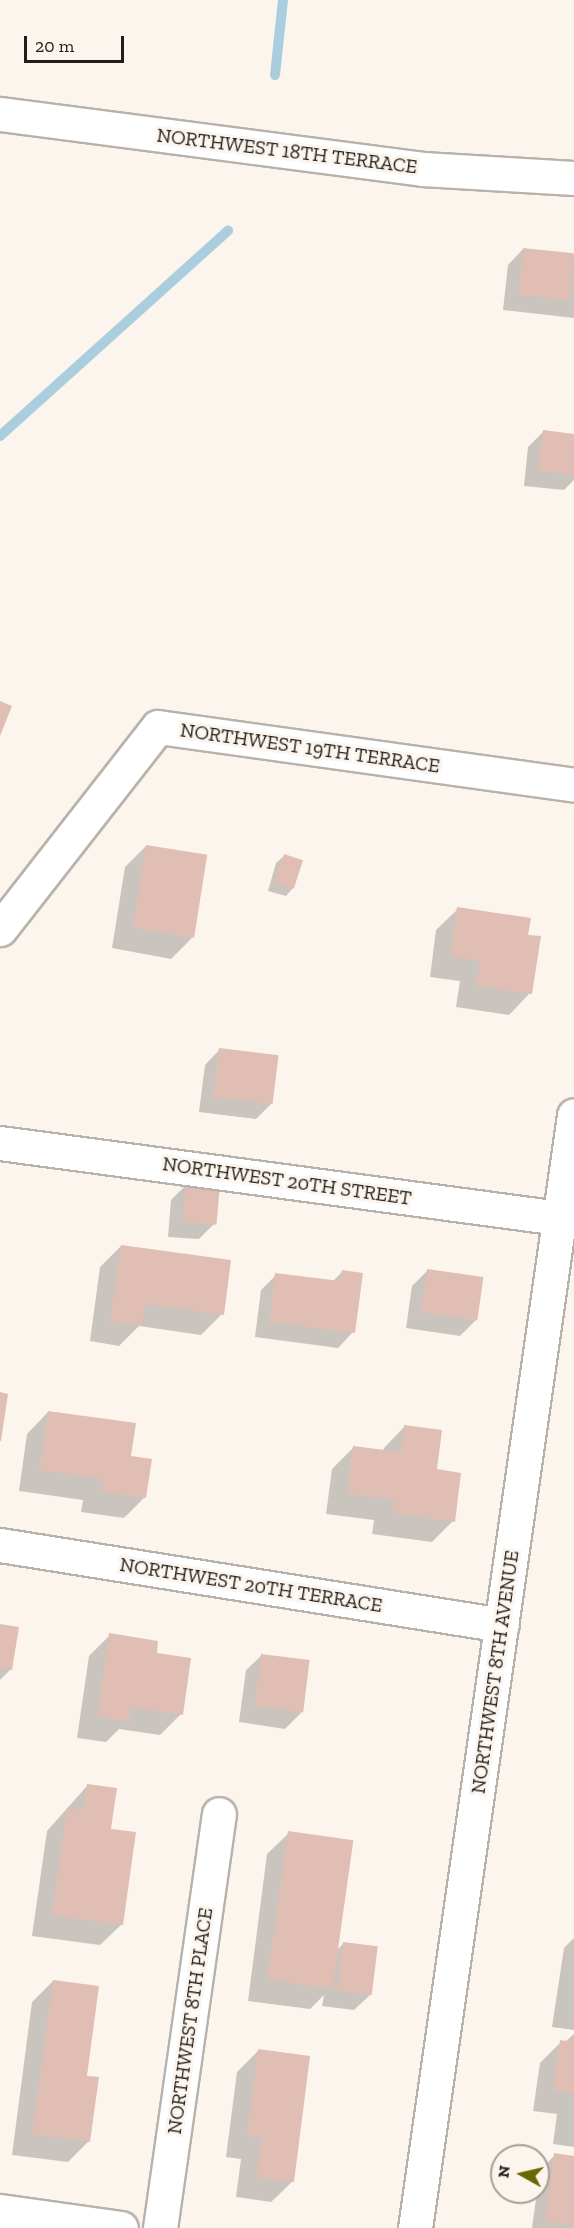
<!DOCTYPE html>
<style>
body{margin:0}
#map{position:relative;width:574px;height:2228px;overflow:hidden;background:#fcf5ed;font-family:"Zilla Slab",serif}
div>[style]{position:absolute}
.shadow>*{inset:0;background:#0003}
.stream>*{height:10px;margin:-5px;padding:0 5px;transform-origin:5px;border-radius:5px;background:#aacedd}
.building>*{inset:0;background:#e1beb3;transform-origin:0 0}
.roads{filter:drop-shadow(2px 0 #b9b2ab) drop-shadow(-2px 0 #b9b2ab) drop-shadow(0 2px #b9b2ab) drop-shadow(0 -2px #b9b2ab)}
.street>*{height:33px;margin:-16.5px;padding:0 16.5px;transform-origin:16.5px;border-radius:16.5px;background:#fff}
.secondary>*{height:33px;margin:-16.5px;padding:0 16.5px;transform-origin:16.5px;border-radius:16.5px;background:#fff}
span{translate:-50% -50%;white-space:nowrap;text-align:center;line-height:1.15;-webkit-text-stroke:6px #fcf5ed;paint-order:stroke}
.street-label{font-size:20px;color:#201d1b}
.north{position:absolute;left:490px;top:2144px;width:60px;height:60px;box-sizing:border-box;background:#fcf5ed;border:2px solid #a49f99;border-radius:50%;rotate:278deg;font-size:16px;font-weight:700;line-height:24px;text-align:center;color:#201d1b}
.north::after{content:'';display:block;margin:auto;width:21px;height:27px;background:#6b6801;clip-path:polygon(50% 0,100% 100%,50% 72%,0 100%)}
.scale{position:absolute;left:24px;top:36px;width:100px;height:27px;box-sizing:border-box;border:3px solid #201d1b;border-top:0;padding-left:8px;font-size:18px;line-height:21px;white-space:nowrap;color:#201d1b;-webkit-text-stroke:4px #fcf5ed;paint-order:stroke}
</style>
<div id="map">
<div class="shadow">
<div style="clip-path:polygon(523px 249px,574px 255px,574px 318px,503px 310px,508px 265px)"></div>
<div style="clip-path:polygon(543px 432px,574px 436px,574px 480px,564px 490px,524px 486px,528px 447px)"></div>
<div style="clip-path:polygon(146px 846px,192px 938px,171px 959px,112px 948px,125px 867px)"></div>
<div style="clip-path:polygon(284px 856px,293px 888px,286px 896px,268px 891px,276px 863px)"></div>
<div style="clip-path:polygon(458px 909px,527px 936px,530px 993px,509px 1015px,456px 1007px,460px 981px,430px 977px,436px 930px)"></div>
<div style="clip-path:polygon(220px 1049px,272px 1103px,256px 1119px,199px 1112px,205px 1065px)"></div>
<div style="clip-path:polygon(186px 1185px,214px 1224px,199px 1239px,168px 1237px,171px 1200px)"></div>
<div style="clip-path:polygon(121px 1246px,222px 1314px,201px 1335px,139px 1326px,119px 1346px,90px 1341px,100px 1267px)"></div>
<div style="clip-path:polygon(427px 1271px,476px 1320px,460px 1336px,406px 1328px,412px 1286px)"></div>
<div style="clip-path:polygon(342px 1272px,353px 1332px,338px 1348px,255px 1337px,261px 1290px,276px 1275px,332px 1282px)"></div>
<div style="clip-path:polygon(48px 1412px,130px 1457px,145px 1497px,124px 1518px,81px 1512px,83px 1500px,19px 1491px,27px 1434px)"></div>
<div style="clip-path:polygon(405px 1426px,435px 1471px,453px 1521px,432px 1542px,372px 1534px,374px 1520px,326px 1514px,332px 1469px,353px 1448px,383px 1451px,384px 1448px)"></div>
<div style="clip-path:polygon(0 1625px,11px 1669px,0 1680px)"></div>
<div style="clip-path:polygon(110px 1635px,155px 1655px,181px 1714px,160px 1735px,119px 1729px,106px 1742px,77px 1738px,89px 1656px)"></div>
<div style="clip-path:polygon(262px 1655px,301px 1713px,285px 1729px,239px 1722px,246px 1670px)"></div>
<div style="clip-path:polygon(87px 1786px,110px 1830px,122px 1924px,100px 1945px,32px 1936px,47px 1831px)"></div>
<div style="clip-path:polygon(289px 1833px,336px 1951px,344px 1943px,370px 1995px,354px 2010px,322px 2006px,324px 1995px,310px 2009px,248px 2001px,267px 1854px)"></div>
<div style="clip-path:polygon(574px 1938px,574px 2030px,552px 2027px,564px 1948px)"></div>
<div style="clip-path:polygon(53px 1981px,86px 2077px,89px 2141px,68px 2162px,12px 2155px,32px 2002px)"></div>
<div style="clip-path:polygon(574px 2034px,574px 2147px,553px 2144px,557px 2114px,533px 2111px,540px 2063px,561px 2042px,565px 2042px)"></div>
<div style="clip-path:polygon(258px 2051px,293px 2181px,271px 2202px,236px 2197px,241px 2159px,226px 2157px,237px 2072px)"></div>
<div style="clip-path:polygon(555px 2155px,574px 2157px,574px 2228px,532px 2228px,540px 2170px)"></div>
</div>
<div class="stream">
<div style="left:275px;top:75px;width:75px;rotate:-83.9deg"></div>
<div style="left:0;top:436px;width:307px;rotate:-42deg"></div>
</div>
<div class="building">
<div style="left:523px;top:248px;width:51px;height:47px;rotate:6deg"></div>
<div style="clip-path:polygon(543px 430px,574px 434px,574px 475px,538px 471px)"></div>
<div style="clip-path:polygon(0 701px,12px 706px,0 736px)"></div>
<div style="left:146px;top:845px;width:62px;height:84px;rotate:9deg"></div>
<div style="left:284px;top:854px;width:20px;height:30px;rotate:18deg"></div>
<div style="clip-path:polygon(457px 907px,531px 918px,528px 935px,541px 936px,532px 994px,476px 986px,480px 961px,450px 956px)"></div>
<div style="left:219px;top:1048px;width:60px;height:49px;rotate:7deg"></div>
<div style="left:186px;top:1183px;width:34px;height:39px;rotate:5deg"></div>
<div style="clip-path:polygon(121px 1245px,231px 1260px,224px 1315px,145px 1304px,142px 1325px,110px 1321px)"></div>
<div style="left:427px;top:1269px;width:57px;height:44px;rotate:8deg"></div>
<div style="clip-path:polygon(342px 1270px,363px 1273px,355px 1333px,269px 1322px,275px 1273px,340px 1281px)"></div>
<div style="clip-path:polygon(0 1392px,8px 1394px,1px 1441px,0 1441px)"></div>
<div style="clip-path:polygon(48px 1411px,136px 1423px,131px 1456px,152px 1459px,146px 1498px,102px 1492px,103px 1479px,39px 1470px)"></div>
<div style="clip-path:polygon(404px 1425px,442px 1430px,437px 1469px,461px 1473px,455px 1522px,392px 1513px,394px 1500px,347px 1493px,353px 1446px,401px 1452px)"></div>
<div style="clip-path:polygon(0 1624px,19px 1627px,12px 1670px,0 1668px)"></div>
<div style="clip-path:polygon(109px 1633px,158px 1641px,157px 1653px,191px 1658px,183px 1715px,131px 1707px,129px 1722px,97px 1717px)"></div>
<div style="left:261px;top:1654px;width:49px;height:53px;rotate:7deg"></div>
<div style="clip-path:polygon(87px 1784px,117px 1788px,111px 1829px,136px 1832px,123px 1925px,52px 1915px,67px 1808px,83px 1810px)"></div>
<div style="left:288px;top:1831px;width:66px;height:150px;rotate:8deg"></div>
<div style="left:343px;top:1942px;width:35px;height:49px;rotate:7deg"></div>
<div style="clip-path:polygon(53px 1980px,99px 1986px,87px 2076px,99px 2077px,90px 2142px,32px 2134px)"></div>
<div style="clip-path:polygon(560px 2040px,574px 2042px,574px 2093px,553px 2090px)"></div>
<div style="clip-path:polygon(258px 2049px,310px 2056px,294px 2182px,256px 2177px,262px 2138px,247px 2136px)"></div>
<div style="clip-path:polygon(554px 2153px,574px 2156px,574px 2225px,545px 2221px)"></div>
</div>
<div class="roads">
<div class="street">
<div style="left:0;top:114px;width:427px;rotate:7.4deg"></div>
<div style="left:423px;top:169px;width:151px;rotate:3.4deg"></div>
<div style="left:0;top:929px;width:256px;rotate:-52deg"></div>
<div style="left:158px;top:727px;width:420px;rotate:7.9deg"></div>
<div style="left:0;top:1143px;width:579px;rotate:7.64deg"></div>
<div style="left:0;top:1545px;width:508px;rotate:9.05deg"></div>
<div style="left:0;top:2211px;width:122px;rotate:8deg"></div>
<div style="left:160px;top:2228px;width:418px;rotate:-81.9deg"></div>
</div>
<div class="secondary">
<div style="left:415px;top:2228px;width:1124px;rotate:-81.87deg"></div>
</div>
</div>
<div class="street-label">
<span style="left:287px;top:151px;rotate:7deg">NORTHWEST 18TH TERRACE</span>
<span style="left:310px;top:748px;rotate:8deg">NORTHWEST 19TH TERRACE</span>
<span style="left:287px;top:1181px;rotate:8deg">NORTHWEST 20TH STREET</span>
<span style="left:251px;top:1585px;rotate:9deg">NORTHWEST 20TH TERRACE</span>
<span style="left:495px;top:1672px;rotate:-82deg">NORTHWEST 8TH AVENUE</span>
<span style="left:190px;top:2021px;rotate:-82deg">NORTHWEST 8TH PLACE</span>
</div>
<div class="north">N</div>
<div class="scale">20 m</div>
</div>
